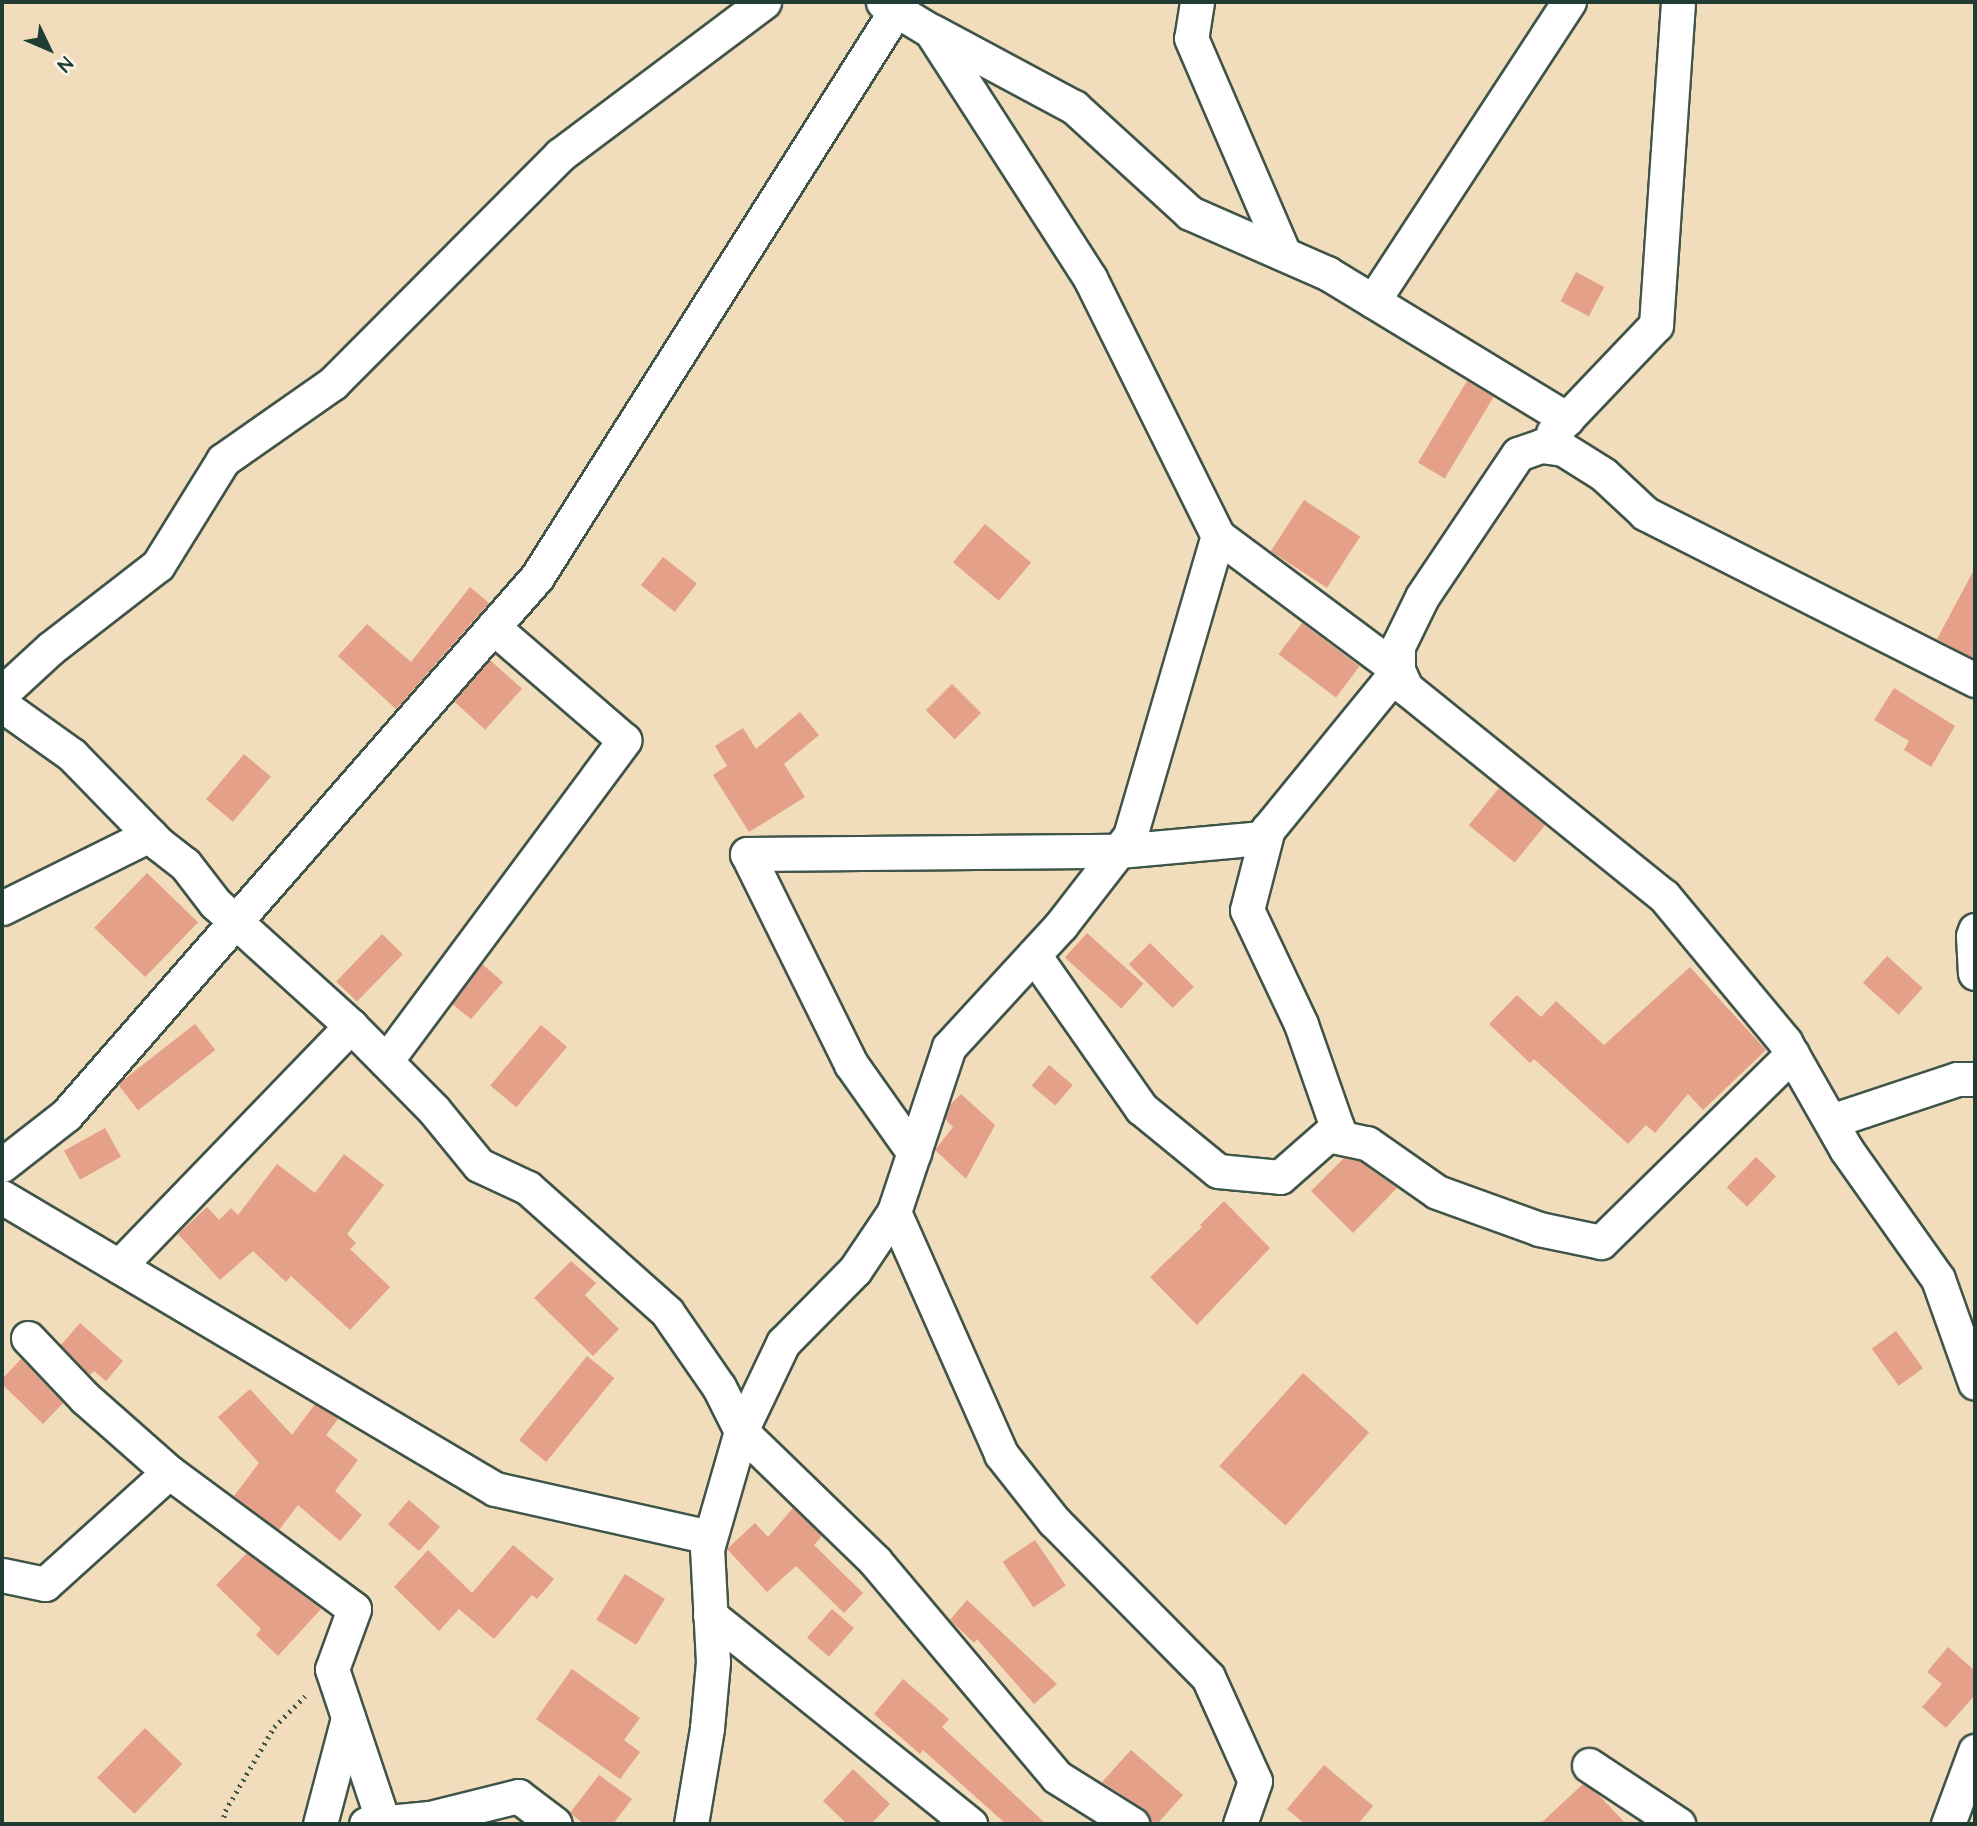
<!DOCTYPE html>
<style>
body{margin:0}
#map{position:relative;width:1977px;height:1826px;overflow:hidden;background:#f1dcbb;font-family:"Architects Daughter",sans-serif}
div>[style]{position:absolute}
.building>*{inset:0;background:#e5a089;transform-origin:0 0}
.path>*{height:4.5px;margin-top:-2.25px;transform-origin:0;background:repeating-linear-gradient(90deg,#3e5548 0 2px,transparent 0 7px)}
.roads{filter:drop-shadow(2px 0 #3e5548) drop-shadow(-2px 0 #3e5548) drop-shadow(0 2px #3e5548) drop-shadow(0 -2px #3e5548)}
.street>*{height:33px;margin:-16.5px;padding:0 16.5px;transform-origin:16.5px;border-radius:16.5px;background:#fff}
span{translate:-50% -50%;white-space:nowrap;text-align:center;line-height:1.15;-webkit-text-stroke:5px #fbf7ec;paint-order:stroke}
.frame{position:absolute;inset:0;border:4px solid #1f3d34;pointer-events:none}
.north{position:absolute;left:14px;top:14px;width:70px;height:70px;-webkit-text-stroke:5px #fbf7ec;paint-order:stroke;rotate:134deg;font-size:19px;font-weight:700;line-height:28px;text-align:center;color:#1f3d34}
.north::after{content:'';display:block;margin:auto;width:24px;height:32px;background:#1f3d34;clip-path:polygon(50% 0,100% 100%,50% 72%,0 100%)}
</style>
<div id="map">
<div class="building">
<div style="left:1576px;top:272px;width:32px;height:33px;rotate:28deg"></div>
<div style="left:1467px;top:381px;width:31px;height:95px;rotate:31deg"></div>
<div style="left:1304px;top:500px;width:67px;height:61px;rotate:33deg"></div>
<div style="left:985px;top:524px;width:60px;height:50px;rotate:40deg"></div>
<div style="left:663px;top:557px;width:43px;height:36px;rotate:38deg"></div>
<div style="clip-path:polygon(1975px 568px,1975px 659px,1937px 639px)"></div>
<div style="clip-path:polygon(470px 587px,489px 603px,396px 709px,338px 656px,367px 624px,411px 662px)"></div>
<div style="left:1302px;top:623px;width:72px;height:39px;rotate:37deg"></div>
<div style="left:490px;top:660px;width:43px;height:55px;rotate:42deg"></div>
<div style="left:952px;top:684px;width:41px;height:37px;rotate:45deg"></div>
<div style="clip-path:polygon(1894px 688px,1955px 726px,1931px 767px,1904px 750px,1909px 741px,1874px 720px)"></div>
<div style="clip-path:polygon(800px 712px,819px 735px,784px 764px,805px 797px,749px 832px,713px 775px,727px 766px,715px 746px,743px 728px,756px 749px)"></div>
<div style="left:244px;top:754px;width:35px;height:59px;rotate:40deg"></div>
<div style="left:1499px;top:788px;width:59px;height:48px;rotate:39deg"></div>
<div style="left:147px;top:873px;width:71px;height:76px;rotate:44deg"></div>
<div style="left:1087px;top:933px;width:76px;height:33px;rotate:42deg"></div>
<div style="left:382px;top:934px;width:29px;height:66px;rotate:44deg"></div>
<div style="left:1150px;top:943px;width:62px;height:30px;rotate:45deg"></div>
<div style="left:1887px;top:956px;width:48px;height:36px;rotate:42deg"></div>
<div style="clip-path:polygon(482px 964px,503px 982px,471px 1019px,452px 1004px)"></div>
<div style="clip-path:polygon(1690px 967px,1766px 1050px,1703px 1110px,1688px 1094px,1655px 1133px,1646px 1125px,1628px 1144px,1534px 1059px,1530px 1063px,1489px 1024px,1517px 995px,1541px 1017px,1556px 1001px,1604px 1045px)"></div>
<div style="left:195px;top:1024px;width:33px;height:98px;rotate:52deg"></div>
<div style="left:541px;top:1025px;width:34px;height:79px;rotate:40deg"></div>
<div style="left:1049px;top:1065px;width:31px;height:27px;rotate:40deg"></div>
<div style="clip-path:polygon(961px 1094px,995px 1125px,966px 1179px,935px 1150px,953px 1127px,945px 1119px,950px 1105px)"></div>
<div style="left:105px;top:1128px;width:33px;height:47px;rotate:61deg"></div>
<div style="clip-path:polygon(344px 1154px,384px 1185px,347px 1234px,356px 1243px,350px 1249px,390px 1287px,350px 1330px,291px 1276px,286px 1282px,253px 1251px,220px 1280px,178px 1234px,207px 1207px,219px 1220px,231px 1208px,238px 1215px,277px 1164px,315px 1193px)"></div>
<div style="left:1756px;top:1157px;width:28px;height:42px;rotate:44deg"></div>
<div style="clip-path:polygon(1344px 1158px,1359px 1161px,1397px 1188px,1353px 1233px,1311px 1191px)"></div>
<div style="clip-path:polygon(1224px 1201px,1270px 1248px,1197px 1325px,1150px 1277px,1202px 1227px,1200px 1225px)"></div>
<div style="clip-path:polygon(571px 1261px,596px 1283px,585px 1295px,619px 1329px,593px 1356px,534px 1298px)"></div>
<div style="clip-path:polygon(80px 1323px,123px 1361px,106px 1381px,94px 1371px,90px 1375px,61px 1345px)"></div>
<div style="left:1896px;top:1331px;width:46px;height:30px;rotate:54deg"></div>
<div style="left:587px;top:1356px;width:35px;height:108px;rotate:39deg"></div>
<div style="clip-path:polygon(21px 1359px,63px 1403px,43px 1424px,2px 1384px,2px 1379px)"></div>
<div style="left:1303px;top:1373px;width:89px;height:125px;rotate:42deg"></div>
<div style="clip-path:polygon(250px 1389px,292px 1435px,315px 1404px,338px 1419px,326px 1435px,358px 1460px,335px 1491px,362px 1515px,340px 1541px,298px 1505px,279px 1530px,234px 1496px,259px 1463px,218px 1417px)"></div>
<div style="left:409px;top:1500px;width:41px;height:32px;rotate:41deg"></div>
<div style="clip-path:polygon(793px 1508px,822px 1536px,814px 1545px,863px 1593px,844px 1613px,796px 1566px,767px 1592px,727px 1549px,755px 1523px,768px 1537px)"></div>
<div style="left:1035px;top:1540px;width:55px;height:39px;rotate:56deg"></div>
<div style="clip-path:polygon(513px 1545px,554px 1579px,537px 1599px,532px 1595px,494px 1639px,459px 1609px,439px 1631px,394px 1587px,428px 1550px,472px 1593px)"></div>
<div style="clip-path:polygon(247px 1553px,321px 1609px,278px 1656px,256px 1635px,261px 1629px,216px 1585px)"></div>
<div style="left:625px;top:1574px;width:47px;height:54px;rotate:32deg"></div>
<div style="clip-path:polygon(967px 1600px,1057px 1684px,1034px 1704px,977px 1639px,974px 1643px,950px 1620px)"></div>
<div style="left:832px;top:1609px;width:29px;height:38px;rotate:41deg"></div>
<div style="clip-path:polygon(1948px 1647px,1975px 1671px,1975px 1695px,1946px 1728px,1922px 1707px,1942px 1684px,1927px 1672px)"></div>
<div style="clip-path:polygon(572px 1669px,640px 1718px,624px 1740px,640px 1752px,620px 1779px,536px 1719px)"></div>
<div style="clip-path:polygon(903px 1679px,949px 1719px,942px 1727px,1046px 1824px,1006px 1824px,923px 1750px,920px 1754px,874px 1714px)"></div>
<div style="left:145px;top:1728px;width:52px;height:69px;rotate:44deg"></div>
<div style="clip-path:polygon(1131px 1750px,1183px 1795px,1157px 1824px,1151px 1824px,1142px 1808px,1102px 1782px)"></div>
<div style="clip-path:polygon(1324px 1765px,1373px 1806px,1358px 1824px,1305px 1824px,1287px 1809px)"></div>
<div style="clip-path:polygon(853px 1769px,890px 1804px,871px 1824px,847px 1824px,823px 1801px)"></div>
<div style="clip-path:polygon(599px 1775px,632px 1799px,613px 1824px,584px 1824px,570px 1813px)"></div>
<div style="clip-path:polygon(1583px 1784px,1597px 1793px,1626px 1824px,1540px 1824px)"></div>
</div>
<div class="path">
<div style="left:222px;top:1824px;width:13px;rotate:-77deg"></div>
<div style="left:225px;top:1811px;width:97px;rotate:-59.7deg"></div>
<div style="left:274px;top:1727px;width:47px;rotate:-45deg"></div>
</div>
<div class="roads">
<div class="street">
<div style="left:1197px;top:2px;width:36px;rotate:99deg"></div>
<div style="left:1191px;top:38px;width:235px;rotate:66.7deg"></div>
<div style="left:934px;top:32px;width:159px;rotate:28.2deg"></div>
<div style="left:1074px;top:107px;width:157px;rotate:42.4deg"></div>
<div style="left:1190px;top:213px;width:150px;rotate:23.7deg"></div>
<div style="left:1327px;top:273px;width:281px;rotate:31.3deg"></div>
<div style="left:1373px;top:301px;width:358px;rotate:-56.8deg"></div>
<div style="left:1553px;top:433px;width:149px;rotate:-46.4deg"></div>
<div style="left:1656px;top:325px;width:324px;rotate:-86.1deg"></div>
<div style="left:1975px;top:680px;width:370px;rotate:-153.2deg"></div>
<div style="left:1645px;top:513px;width:57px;rotate:-137.1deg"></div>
<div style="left:1603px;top:474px;width:47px;rotate:-148deg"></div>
<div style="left:1563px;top:449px;width:22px;rotate:-172deg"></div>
<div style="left:1541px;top:446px;width:24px;rotate:161deg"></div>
<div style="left:1518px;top:454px;width:172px;rotate:123.9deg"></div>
<div style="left:1422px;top:597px;width:55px;rotate:116.1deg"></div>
<div style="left:1398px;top:646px;width:24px;rotate:90deg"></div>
<div style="left:1398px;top:670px;width:20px;rotate:66deg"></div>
<div style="left:1406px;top:688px;width:331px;rotate:38.9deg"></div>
<div style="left:1664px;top:896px;width:190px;rotate:50.3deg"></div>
<div style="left:1785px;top:1042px;width:123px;rotate:60.3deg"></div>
<div style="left:1846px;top:1149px;width:159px;rotate:54.7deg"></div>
<div style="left:1938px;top:1279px;width:110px;rotate:70.4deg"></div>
<div style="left:2px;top:693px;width:67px;rotate:-42.6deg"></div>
<div style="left:51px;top:648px;width:135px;rotate:-37.8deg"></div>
<div style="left:158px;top:565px;width:123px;rotate:-58.2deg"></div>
<div style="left:223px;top:460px;width:134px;rotate:-35deg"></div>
<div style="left:333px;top:383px;width:322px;rotate:-45.1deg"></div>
<div style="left:560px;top:155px;width:255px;rotate:-36.9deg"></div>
<div style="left:2px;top:705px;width:86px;rotate:35.5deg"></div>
<div style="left:72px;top:755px;width:124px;rotate:45.7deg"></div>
<div style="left:159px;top:844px;width:33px;rotate:38deg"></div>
<div style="left:185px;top:864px;width:49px;rotate:52.4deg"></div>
<div style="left:215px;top:903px;width:183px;rotate:42.1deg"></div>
<div style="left:351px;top:1026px;width:118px;rotate:45.3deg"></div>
<div style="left:434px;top:1110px;width:71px;rotate:50.7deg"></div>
<div style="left:479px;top:1165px;width:54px;rotate:25.1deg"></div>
<div style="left:528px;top:1188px;width:186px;rotate:41.7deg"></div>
<div style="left:667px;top:1312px;width:91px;rotate:55.3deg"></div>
<div style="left:719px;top:1387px;width:49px;rotate:63.4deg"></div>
<div style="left:741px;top:1431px;width:187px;rotate:44.1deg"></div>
<div style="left:875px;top:1561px;width:282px;rotate:49.9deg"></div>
<div style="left:1057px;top:1777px;width:89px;rotate:32.1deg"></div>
<div style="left:2px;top:908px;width:165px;rotate:-26.3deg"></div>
<div style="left:1975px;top:930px;width:6px;rotate:108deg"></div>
<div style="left:1973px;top:936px;width:37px;rotate:87deg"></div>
<div style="left:1034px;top:955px;width:187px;rotate:55deg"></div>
<div style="left:1141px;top:1108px;width:99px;rotate:39.3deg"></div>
<div style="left:1218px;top:1171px;width:62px;rotate:5.5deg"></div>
<div style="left:1280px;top:1177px;width:76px;rotate:-41.3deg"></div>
<div style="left:1337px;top:1127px;width:109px;rotate:-109.3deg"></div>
<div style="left:1301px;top:1024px;width:126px;rotate:-115.3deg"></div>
<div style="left:1247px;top:910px;width:84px;rotate:-75.5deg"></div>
<div style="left:386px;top:1061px;width:400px;rotate:-53.4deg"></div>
<div style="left:624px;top:740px;width:173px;rotate:-139.2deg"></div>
<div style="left:1831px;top:1121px;width:133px;rotate:-18.4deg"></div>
<div style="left:1957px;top:1079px;width:18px"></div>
<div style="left:1328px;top:1135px;width:40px;rotate:12deg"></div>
<div style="left:1367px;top:1143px;width:85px;rotate:35deg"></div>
<div style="left:1437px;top:1192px;width:109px;rotate:19.9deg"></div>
<div style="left:1539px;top:1229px;width:63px;rotate:11.8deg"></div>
<div style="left:1601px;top:1242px;width:268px;rotate:-44.5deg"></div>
<div style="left:914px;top:1153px;width:109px;rotate:-125.3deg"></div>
<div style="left:851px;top:1064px;width:234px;rotate:-116.3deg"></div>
<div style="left:747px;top:854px;width:372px;rotate:-0.5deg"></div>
<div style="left:1119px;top:851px;width:143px;rotate:-5.2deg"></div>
<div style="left:1261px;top:838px;width:217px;rotate:-50.8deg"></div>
<div style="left:1398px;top:670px;width:224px;rotate:-143.3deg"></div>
<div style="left:2px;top:1165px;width:81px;rotate:-38deg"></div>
<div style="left:66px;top:1115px;width:715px;rotate:-48.8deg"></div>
<div style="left:537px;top:577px;width:681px;rotate:-57.66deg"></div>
<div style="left:2px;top:1197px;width:573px;rotate:30.64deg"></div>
<div style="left:495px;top:1489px;width:220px;rotate:12.6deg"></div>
<div style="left:894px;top:1212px;width:265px;rotate:66.1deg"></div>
<div style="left:1001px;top:1454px;width:85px;rotate:51.7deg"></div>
<div style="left:1054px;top:1521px;width:219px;rotate:45.4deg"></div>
<div style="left:1208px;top:1677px;width:114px;rotate:65.7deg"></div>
<div style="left:1255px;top:1781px;width:46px;rotate:109.2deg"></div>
<div style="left:119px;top:1266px;width:334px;rotate:-46deg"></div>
<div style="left:28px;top:1338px;width:83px;rotate:46.5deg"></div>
<div style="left:85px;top:1398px;width:112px;rotate:41.4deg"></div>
<div style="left:169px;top:1472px;width:230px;rotate:36.5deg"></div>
<div style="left:354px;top:1609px;width:64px;rotate:110.1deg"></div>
<div style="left:332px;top:1669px;width:163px;rotate:71.5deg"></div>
<div style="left:2px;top:1575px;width:44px;rotate:11.8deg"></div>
<div style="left:45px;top:1584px;width:167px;rotate:-42.1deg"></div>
<div style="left:710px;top:1615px;width:334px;rotate:38.8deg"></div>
<div style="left:1589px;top:1765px;width:107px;rotate:33.5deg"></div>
<div style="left:320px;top:1824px;width:110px;rotate:-75.2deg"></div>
<div style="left:366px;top:1824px;width:64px;rotate:-5.4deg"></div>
<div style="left:430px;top:1818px;width:91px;rotate:-14deg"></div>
<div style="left:518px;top:1796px;width:46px;rotate:37.1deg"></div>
<div style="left:691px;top:1824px;width:97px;rotate:-80.5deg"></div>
<div style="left:707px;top:1728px;width:66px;rotate:-84.8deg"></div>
<div style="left:713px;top:1662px;width:113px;rotate:-93deg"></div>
<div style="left:707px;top:1549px;width:123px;rotate:-73.9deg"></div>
<div style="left:741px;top:1431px;width:98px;rotate:-64.5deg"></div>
<div style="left:783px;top:1343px;width:103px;rotate:-45.4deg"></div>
<div style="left:855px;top:1270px;width:70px;rotate:-56.1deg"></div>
<div style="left:894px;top:1212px;width:174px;rotate:-71.6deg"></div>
<div style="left:949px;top:1047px;width:166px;rotate:-47.4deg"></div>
<div style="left:1061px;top:925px;width:113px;rotate:-52.2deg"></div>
<div style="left:1130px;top:836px;width:313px;rotate:-73.7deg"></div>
<div style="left:1218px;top:536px;width:288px;rotate:-116.4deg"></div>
<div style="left:1090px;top:278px;width:294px;rotate:-122.8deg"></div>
<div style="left:931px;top:31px;width:56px;rotate:-148.9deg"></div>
<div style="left:1948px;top:1824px;width:78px;rotate:-69.7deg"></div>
</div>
</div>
<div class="frame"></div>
<div class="north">N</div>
</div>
